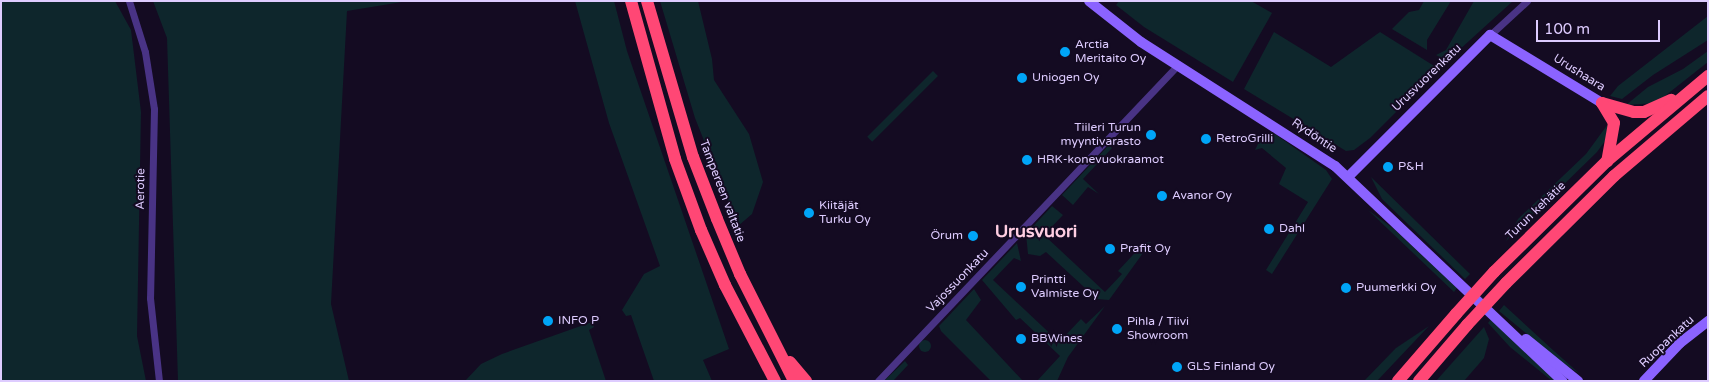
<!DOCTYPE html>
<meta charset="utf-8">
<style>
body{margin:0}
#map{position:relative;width:1709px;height:382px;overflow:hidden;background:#140b22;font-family:"Varela Round",sans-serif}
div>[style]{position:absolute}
.green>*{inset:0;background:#0e262c;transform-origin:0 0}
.round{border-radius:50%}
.street>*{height:7px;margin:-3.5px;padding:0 3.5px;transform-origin:3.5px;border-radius:3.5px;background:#493385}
.secondary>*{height:10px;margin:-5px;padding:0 5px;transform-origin:5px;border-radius:5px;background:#8b63ff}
.highway>*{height:12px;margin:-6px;padding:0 6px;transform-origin:6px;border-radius:6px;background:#ff4775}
.highway-bridge>*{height:12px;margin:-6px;padding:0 6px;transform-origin:6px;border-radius:6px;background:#ff4775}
.dots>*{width:14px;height:14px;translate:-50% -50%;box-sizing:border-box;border:2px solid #140b22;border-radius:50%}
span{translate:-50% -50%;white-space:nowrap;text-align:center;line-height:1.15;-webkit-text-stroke:4px #140b22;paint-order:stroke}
.poi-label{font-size:12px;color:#deccff}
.left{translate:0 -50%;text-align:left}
.right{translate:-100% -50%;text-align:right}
.street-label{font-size:12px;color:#deccff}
.district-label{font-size:18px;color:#ffcee2;font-weight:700}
.frame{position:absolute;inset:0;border:2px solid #deccff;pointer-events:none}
.scale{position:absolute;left:1536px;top:20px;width:124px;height:22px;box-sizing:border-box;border:2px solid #deccff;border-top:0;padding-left:6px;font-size:15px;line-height:18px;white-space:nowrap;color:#deccff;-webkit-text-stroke:4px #140b22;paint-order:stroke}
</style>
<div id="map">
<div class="green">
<div style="clip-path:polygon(1px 1px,115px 1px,131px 30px,141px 112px,137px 336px,146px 381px,1px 381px)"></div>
<div style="clip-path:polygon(153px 1px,408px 1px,347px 11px,331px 304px,349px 381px,178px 381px,167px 38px)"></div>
<div style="clip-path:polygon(575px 1px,614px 1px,627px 51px,729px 349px,703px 360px,712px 381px,654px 381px,631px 315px,626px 316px,622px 310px,644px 274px,660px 266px,609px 123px)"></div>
<div style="clip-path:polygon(660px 1px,698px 1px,712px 59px,714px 80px,749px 134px,763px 182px,752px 214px,738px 226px,695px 118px)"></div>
<div style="clip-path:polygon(1119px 1px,1251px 1px,1272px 13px,1233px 82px,1144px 27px,1116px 5px)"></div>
<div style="clip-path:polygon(1424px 1px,1451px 1px,1427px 40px,1427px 50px,1392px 29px,1409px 12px,1419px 10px)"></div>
<div style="clip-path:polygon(1474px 1px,1513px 1px,1447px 61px,1436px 55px,1446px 50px)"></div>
<div style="clip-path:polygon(1708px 16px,1708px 40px,1653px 75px,1622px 99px,1610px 96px,1618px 86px)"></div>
<div style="clip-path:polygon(1274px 32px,1331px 67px,1380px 32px,1439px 69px,1370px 138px,1354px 150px,1346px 151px,1244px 89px)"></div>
<div style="clip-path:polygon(1708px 51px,1708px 62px,1656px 103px,1626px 105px,1648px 87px,1683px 69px)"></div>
<div style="left:933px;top:71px;width:7px;height:93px;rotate:45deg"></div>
<div style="clip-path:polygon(1608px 124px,1605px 141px,1597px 152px,1506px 241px,1518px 219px,1586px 154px)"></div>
<div style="clip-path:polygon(1272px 132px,1326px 170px,1332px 179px,1272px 274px,1266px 270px,1308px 202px,1279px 184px,1286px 168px,1262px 148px,1255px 150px,1263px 134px)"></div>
<div style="clip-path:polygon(1109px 145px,1112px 148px,1083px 179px,1099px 194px,1088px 187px,1073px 205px,1062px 195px)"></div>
<div style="clip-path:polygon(1371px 177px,1470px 274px,1465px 279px,1382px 199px)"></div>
<div style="clip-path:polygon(1052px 206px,1063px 215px,1044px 235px,1105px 292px,1122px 274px,1118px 271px,1144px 243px,1151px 242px,1109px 300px,1097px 299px,1046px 252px,1040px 256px,1028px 254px,1026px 234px)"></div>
<div style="clip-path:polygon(1368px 210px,1394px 229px,1457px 288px,1454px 292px)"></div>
<div style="clip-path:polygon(1017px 243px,1021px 261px,1014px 258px,993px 280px,1059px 342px,1081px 319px,1086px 324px,1105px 306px,1068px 357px,1057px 381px,1037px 381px,1060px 356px,1020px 318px,1016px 320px,982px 280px)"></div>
<div style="clip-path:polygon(974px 289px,981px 300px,966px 320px,1023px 381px,991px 381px,941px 331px,939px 326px)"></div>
<div style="clip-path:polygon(1504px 305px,1554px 351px,1580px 374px,1561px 362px,1499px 311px)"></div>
<div style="clip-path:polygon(1491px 319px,1559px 381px,1552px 381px,1510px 347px,1488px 323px)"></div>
<div style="clip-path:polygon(592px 322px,594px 327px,589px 330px,606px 381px,465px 381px,481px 364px,502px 354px)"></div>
<div style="clip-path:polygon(1429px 326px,1377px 381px,1364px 381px,1396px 348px)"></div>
<div style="clip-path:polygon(1484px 327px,1489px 339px,1484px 358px,1464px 381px,1436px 381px)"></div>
<div class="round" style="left:919px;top:340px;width:12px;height:12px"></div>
<div style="clip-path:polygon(905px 361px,908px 365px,893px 381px,884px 381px)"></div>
</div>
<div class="street">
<div style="left:129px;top:1px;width:53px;rotate:72.6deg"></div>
<div style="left:145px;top:52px;width:58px;rotate:81deg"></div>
<div style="left:154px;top:109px;width:189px;rotate:91.2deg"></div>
<div style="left:150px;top:298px;width:83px;rotate:83.8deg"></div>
<div style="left:1490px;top:35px;width:50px;rotate:-42.6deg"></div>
<div style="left:878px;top:381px;width:434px;rotate:-46.5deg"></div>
</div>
<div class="secondary">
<div style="left:1089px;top:1px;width:66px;rotate:38.3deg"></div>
<div style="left:1141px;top:42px;width:230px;rotate:32.6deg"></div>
<div style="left:1335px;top:166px;width:313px;rotate:43.4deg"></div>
<div style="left:1348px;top:177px;width:201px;rotate:-45deg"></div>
<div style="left:1490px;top:35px;width:131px;rotate:31.3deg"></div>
<div style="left:1526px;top:339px;width:67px;rotate:38.9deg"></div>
<div style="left:1644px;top:381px;width:52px;rotate:-46.5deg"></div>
<div style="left:1680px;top:343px;width:36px;rotate:-38deg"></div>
</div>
<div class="highway">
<div style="left:631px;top:1px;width:164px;rotate:74.4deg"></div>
<div style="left:675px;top:159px;width:76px;rotate:69.9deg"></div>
<div style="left:701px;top:230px;width:60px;rotate:66.4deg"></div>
<div style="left:725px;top:285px;width:108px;rotate:62.5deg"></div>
<div style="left:647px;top:1px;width:163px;rotate:73.6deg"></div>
<div style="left:693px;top:157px;width:66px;rotate:68.8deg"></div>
<div style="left:717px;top:219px;width:60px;rotate:67.3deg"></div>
<div style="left:740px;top:274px;width:120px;rotate:63.2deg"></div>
<div style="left:1602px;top:103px;width:33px;rotate:16deg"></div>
<div style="left:1634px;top:112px;width:10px"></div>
<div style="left:1644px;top:112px;width:30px;rotate:-24deg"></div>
<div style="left:1602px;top:103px;width:23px;rotate:59deg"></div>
<div style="left:1614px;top:123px;width:39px;rotate:100deg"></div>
<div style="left:1494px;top:272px;width:158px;rotate:-44.5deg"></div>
<div style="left:1607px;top:161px;width:132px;rotate:-40.1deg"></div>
<div style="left:1506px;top:283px;width:152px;rotate:-44.7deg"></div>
<div style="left:1614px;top:176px;width:123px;rotate:-40.4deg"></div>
<div style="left:790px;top:362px;width:25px;rotate:50deg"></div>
<div style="left:1398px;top:381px;width:89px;rotate:-49.1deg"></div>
<div style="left:1419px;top:381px;width:74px;rotate:-49.4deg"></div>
</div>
<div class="highway-bridge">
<div style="left:1456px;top:314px;width:57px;rotate:-47.9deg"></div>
<div style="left:1467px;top:325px;width:57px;rotate:-47.1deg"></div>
</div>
<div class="dots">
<div style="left:1065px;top:52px;background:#00a5f7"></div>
<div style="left:1022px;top:78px;background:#00a5f7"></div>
<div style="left:1151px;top:135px;background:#00a5f7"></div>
<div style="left:1206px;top:139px;background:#00a5f7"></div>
<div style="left:1027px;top:160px;background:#00a5f7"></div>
<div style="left:1388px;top:167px;background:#00a5f7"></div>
<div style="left:1162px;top:196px;background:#00a5f7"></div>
<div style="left:809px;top:213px;background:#00a5f7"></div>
<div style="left:1269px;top:229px;background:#00a5f7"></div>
<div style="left:973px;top:236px;background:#00a5f7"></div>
<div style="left:1110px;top:249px;background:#00a5f7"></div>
<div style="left:1021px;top:287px;background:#00a5f7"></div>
<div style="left:1346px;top:288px;background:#00a5f7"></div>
<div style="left:548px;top:321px;background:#00a5f7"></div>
<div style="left:1117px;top:329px;background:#00a5f7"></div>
<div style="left:1021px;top:339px;background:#00a5f7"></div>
<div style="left:1177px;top:367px;background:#00a5f7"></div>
</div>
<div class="poi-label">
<span class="left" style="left:1075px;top:52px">Arctia<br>Meritaito Oy</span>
<span class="left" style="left:1032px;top:78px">Uniogen Oy</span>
<span class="right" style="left:1141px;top:135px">Tiileri Turun<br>myyntivarasto</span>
<span class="left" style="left:1216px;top:139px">RetroGrilli</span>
<span class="left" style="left:1037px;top:160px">HRK-konevuokraamot</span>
<span class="left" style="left:1398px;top:167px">P&amp;H</span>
<span class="left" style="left:1172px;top:196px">Avanor Oy</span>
<span class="left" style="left:819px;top:213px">Kiitäjät<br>Turku Oy</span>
<span class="left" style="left:1279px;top:229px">Dahl</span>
<span class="right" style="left:963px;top:236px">Örum</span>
<span class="left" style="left:1120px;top:249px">Prafit Oy</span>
<span class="left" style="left:1031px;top:287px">Printti<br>Valmiste Oy</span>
<span class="left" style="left:1356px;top:288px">Puumerkki Oy</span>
<span class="left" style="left:558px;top:321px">INFO P</span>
<span class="left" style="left:1127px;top:329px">Pihla / Tiivi<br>Showroom</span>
<span class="left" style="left:1031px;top:339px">BBWines</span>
<span class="left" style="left:1187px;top:367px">GLS Finland Oy</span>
</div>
<div class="street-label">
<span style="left:1579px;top:73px;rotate:32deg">Urushaara</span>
<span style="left:1427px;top:78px;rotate:-44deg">Urusvuorenkatu</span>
<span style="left:1314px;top:136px;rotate:34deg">Rydöntie</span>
<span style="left:141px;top:189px;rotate:-89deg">Aerotie</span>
<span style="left:722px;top:191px;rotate:69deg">Tampereen valtatie</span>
<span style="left:1536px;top:211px;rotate:-44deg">Turun kehätie</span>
<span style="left:958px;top:281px;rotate:-46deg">Vajossuonkatu</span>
<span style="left:1667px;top:342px;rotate:-43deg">Ruopankatu</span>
</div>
<div class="district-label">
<span style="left:1036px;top:231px">Urusvuori</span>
</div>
<div class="frame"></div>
<div class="scale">100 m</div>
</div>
